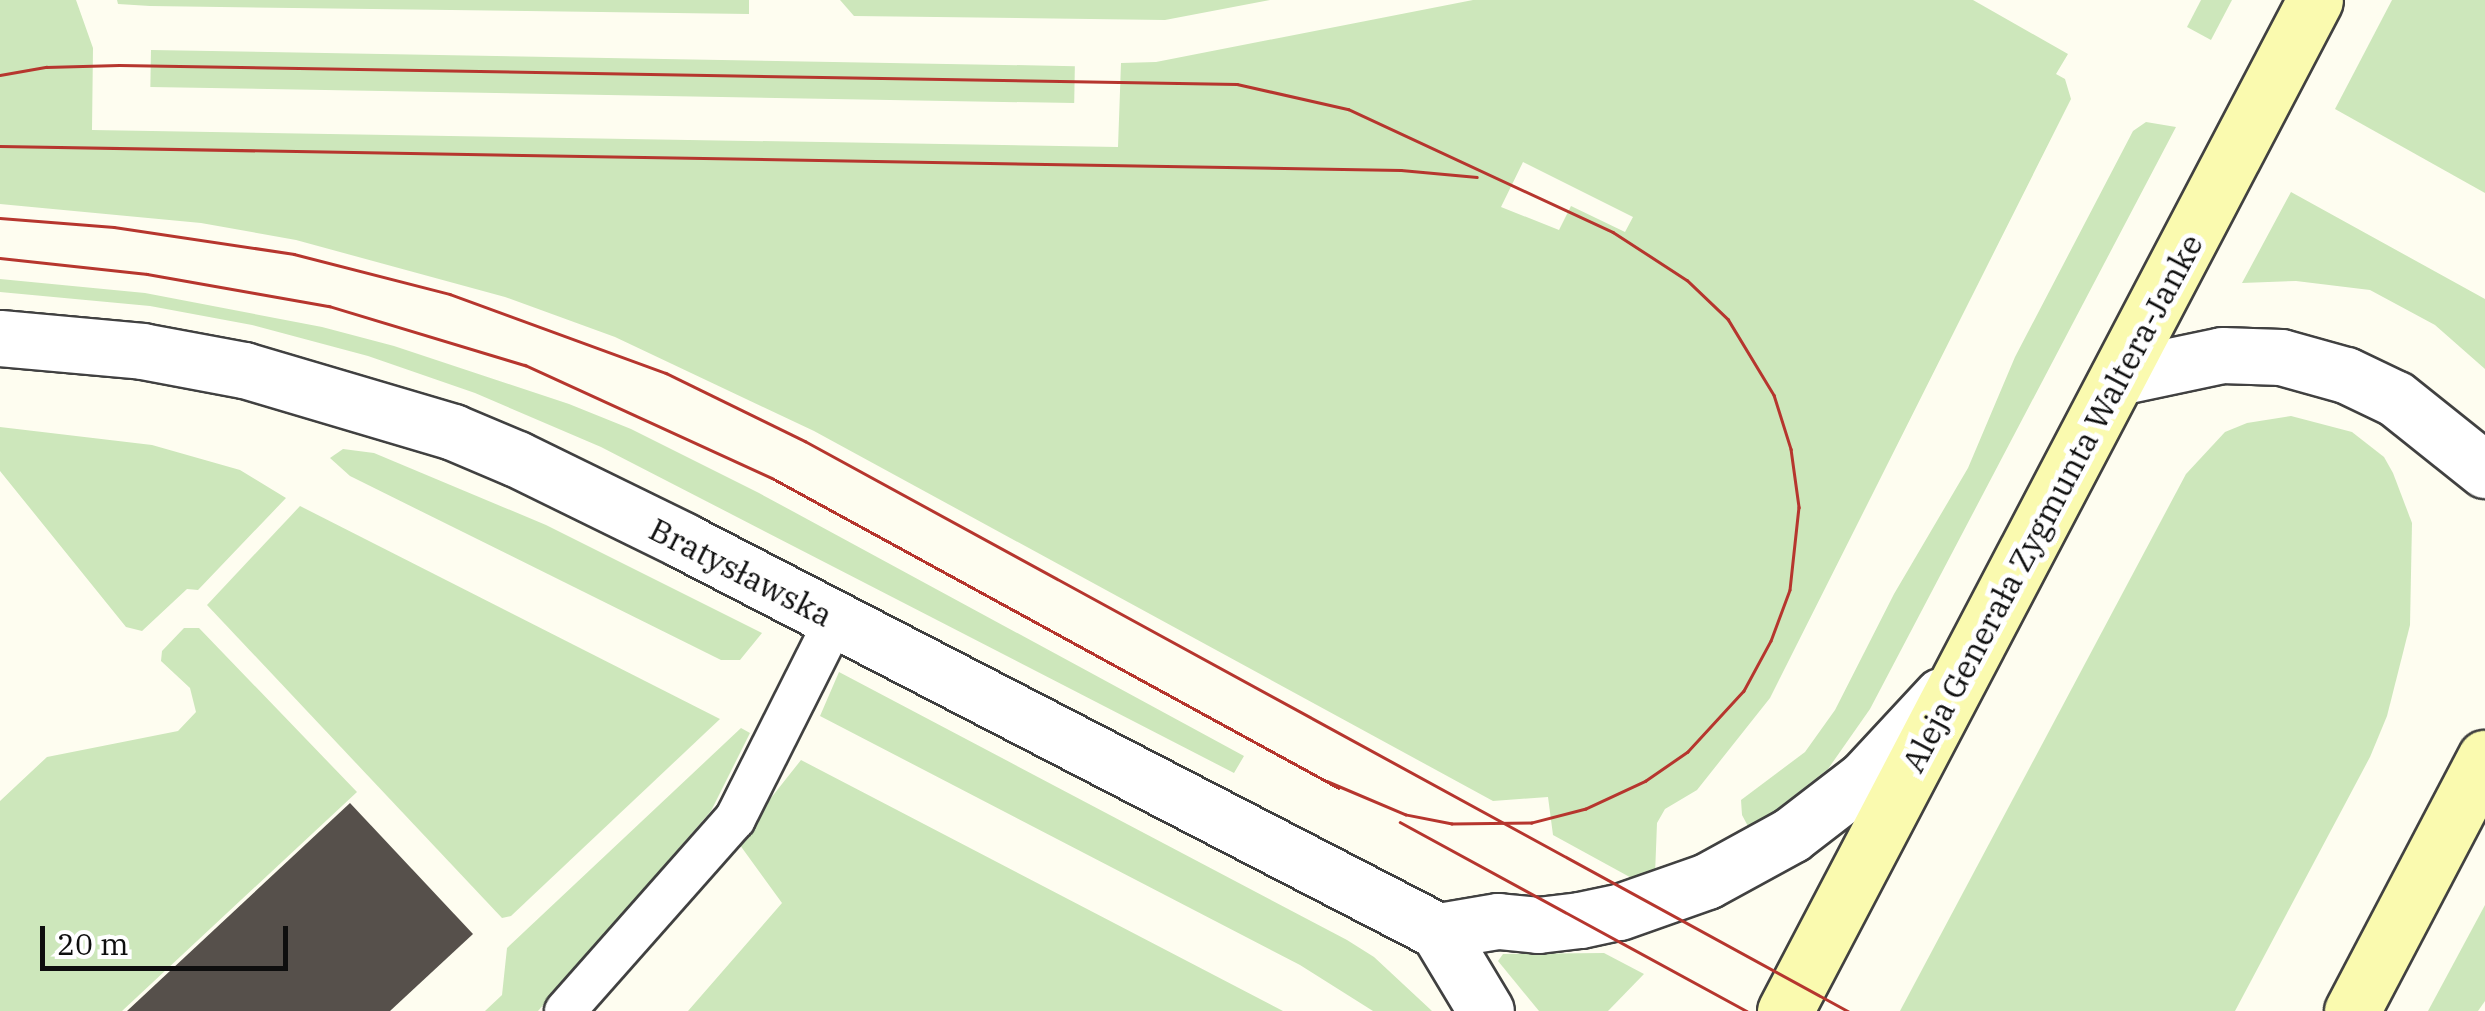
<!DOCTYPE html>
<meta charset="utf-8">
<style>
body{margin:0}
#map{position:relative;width:2485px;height:1011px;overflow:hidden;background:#fefdf0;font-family:"IBM Plex Serif",serif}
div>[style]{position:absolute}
.green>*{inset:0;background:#cde7bb;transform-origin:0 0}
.building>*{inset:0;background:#56504b}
.roads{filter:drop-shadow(2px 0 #414141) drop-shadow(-2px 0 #414141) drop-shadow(0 2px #414141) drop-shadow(0 -2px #414141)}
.service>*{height:40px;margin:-20px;padding:0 20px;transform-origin:20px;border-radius:20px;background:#fff}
.tertiary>*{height:55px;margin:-27.5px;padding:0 27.5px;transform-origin:27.5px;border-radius:27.5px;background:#fff}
.secondary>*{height:55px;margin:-27.5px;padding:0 27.5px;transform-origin:27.5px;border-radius:27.5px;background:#fafaaf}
.tram>*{height:2.5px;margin:-1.25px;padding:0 1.25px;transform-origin:1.25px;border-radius:1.25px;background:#b6362e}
span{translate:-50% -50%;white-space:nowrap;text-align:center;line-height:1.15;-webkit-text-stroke:10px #fff;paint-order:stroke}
.street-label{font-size:32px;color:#0e0e0e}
.scale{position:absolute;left:40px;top:926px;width:248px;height:45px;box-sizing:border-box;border:5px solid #0e0e0e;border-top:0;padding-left:12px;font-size:30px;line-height:35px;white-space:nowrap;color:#0e0e0e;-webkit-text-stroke:8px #fff;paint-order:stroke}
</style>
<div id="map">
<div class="green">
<div style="clip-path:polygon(evenodd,0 0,76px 0,93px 48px,92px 130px,1118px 147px,1121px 63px,1156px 62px,1473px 0,1973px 0,2068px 54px,2056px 74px,2065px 79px,2071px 99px,1770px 698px,1697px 790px,1665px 809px,1657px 823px,1655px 875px,1637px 881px,1553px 835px,1548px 797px,1493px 801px,814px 431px,615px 337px,505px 297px,296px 240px,201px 223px,0 204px,0 0,1523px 162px,1633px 217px,1625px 232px,1571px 206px,1559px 230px,1501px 207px,1523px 162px)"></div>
<div style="clip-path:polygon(117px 0,749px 0,749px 14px,150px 6px,118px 4px)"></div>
<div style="clip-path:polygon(840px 0,1270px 0,1165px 20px,854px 16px)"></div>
<div style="clip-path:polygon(2201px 0,2232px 0,2211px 40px,2187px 27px)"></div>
<div style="clip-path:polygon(2392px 0,2485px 0,2485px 193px,2335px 109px)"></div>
<div style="left:151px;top:50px;width:924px;height:37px;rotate:1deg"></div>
<div style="clip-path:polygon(2146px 122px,2176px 127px,1870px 709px,1828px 769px,1750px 830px,1742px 815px,1741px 800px,1805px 752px,1835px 710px,1894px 594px,1968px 468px,2015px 357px,2133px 131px)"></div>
<div style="clip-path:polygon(2291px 192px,2485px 299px,2485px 369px,2435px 325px,2370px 290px,2296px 281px,2242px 283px)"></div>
<div style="clip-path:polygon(0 279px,145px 293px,322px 327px,394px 346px,569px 404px,631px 429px,759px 493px,1244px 756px,1234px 773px,601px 447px,475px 393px,368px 356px,252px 325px,150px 306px,0 292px)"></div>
<div style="clip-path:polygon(2291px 416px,2352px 432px,2384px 457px,2393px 473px,2412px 523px,2410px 625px,2387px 716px,2370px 757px,2235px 1011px,1900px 1011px,2186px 474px,2225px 432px,2247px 423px)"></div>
<div style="clip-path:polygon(0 427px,152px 445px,240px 470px,286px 498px,198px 590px,187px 589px,142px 631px,126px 627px,0 471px)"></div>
<div style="clip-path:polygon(343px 449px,374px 453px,546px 525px,762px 633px,740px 660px,721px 660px,350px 476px,330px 458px)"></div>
<div style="clip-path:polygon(300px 506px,720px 719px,511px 916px,502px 918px,207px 605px)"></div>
<div style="clip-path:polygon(184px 628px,199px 628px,357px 792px,122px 1011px,0 1011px,0 801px,47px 757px,178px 731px,196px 712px,190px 688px,161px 661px,162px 651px)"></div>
<div style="clip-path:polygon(839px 672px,1347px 940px,1374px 957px,1432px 1011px,1373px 1011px,1300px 965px,820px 716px)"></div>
<div style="clip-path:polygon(741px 728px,750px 733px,711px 811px,538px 1011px,485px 1011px,502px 995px,507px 948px)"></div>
<div style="clip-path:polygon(801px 760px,1283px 1011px,688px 1011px,782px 903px,737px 841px)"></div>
<div style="clip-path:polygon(2485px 905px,2485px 1001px,2478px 1011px,2428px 1011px)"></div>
<div style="clip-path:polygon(1604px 953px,1644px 974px,1608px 1011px,1539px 1011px,1498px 961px,1503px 954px)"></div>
</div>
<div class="building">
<div style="clip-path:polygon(350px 803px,473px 934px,390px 1011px,127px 1011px)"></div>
</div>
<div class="roads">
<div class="service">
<div style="left:565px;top:1011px;width:256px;rotate:-48.5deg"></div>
<div style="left:735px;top:819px;width:223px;rotate:-63.3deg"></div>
</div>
<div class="tertiary">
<div style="left:0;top:338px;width:143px;rotate:5.2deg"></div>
<div style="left:142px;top:351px;width:104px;rotate:10.6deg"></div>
<div style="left:244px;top:370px;width:218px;rotate:16.5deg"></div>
<div style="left:453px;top:432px;width:69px;rotate:22.9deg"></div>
<div style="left:517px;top:459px;width:184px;rotate:26.1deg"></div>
<div style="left:682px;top:540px;width:851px;rotate:27.35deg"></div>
<div style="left:1438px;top:931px;width:93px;rotate:59deg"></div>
<div style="left:2118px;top:377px;width:106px;rotate:-11.9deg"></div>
<div style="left:2222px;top:355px;width:59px;rotate:1.9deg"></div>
<div style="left:2281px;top:357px;width:67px;rotate:15.5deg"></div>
<div style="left:2346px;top:375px;width:55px;rotate:25.6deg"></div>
<div style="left:2396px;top:399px;width:114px;rotate:38.6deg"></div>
<div style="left:1438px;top:931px;width:61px;rotate:-9.5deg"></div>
<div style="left:1498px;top:921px;width:40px;rotate:5.7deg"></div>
<div style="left:1538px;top:925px;width:42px;rotate:-6.8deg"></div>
<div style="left:1580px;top:920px;width:40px;rotate:-12deg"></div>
<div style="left:1619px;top:912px;width:93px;rotate:-19.4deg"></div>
<div style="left:1707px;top:881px;width:96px;rotate:-28.7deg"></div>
<div style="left:1791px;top:835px;width:93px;rotate:-37.6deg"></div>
<div style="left:1865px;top:778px;width:112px;rotate:-47.2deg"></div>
</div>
<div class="secondary">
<div style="left:1785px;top:1011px;width:1141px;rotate:-62.33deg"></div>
<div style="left:2352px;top:1011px;width:286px;rotate:-62.3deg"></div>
</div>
</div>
<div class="tram">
<div style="left:0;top:75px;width:47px;rotate:-9.9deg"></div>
<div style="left:46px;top:67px;width:73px;rotate:-1.6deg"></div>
<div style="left:119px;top:65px;width:1118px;rotate:0.97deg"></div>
<div style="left:1237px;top:84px;width:114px;rotate:12.7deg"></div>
<div style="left:1348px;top:109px;width:292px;rotate:24.9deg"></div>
<div style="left:1613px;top:232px;width:88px;rotate:33deg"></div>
<div style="left:1687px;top:280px;width:57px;rotate:43.6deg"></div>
<div style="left:1728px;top:319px;width:89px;rotate:58.8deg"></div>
<div style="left:1774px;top:395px;width:57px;rotate:72.5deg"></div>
<div style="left:1791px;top:449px;width:59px;rotate:82.1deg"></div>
<div style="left:1799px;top:507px;width:83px;rotate:96.2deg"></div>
<div style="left:1790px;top:590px;width:54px;rotate:110.4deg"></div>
<div style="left:1771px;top:641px;width:57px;rotate:118.4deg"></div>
<div style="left:1744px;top:691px;width:83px;rotate:132.6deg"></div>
<div style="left:1688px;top:752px;width:51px;rotate:145.4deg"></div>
<div style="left:1646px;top:781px;width:66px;rotate:155deg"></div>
<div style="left:1586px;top:809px;width:56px;rotate:165.5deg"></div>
<div style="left:1532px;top:823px;width:80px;rotate:179.3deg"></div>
<div style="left:1452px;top:824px;width:47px;rotate:-168.9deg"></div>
<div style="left:1406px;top:815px;width:85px;rotate:-157.1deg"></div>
<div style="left:0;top:146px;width:1401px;rotate:0.98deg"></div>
<div style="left:1401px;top:170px;width:76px;rotate:5.3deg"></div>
<div style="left:0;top:218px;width:114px;rotate:4.5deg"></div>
<div style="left:114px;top:227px;width:182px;rotate:8.5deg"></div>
<div style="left:294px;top:254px;width:161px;rotate:14.4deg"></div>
<div style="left:450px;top:294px;width:230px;rotate:20.1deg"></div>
<div style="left:666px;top:373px;width:155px;rotate:26.1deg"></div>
<div style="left:805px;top:441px;width:1189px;rotate:28.66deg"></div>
<div style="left:0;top:258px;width:148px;rotate:6.2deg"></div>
<div style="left:147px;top:274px;width:185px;rotate:10deg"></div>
<div style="left:329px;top:306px;width:205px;rotate:16.8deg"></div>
<div style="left:525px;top:365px;width:272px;rotate:24.6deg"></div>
<div style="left:772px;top:478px;width:646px;rotate:28.67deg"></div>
<div style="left:1400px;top:822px;width:395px;rotate:28.6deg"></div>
</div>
<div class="street-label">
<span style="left:2052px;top:503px;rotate:-62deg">Aleja Generała Zygmunta Waltera-Janke</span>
<span style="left:741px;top:572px;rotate:27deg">Bratysławska</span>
</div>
<div class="scale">20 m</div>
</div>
